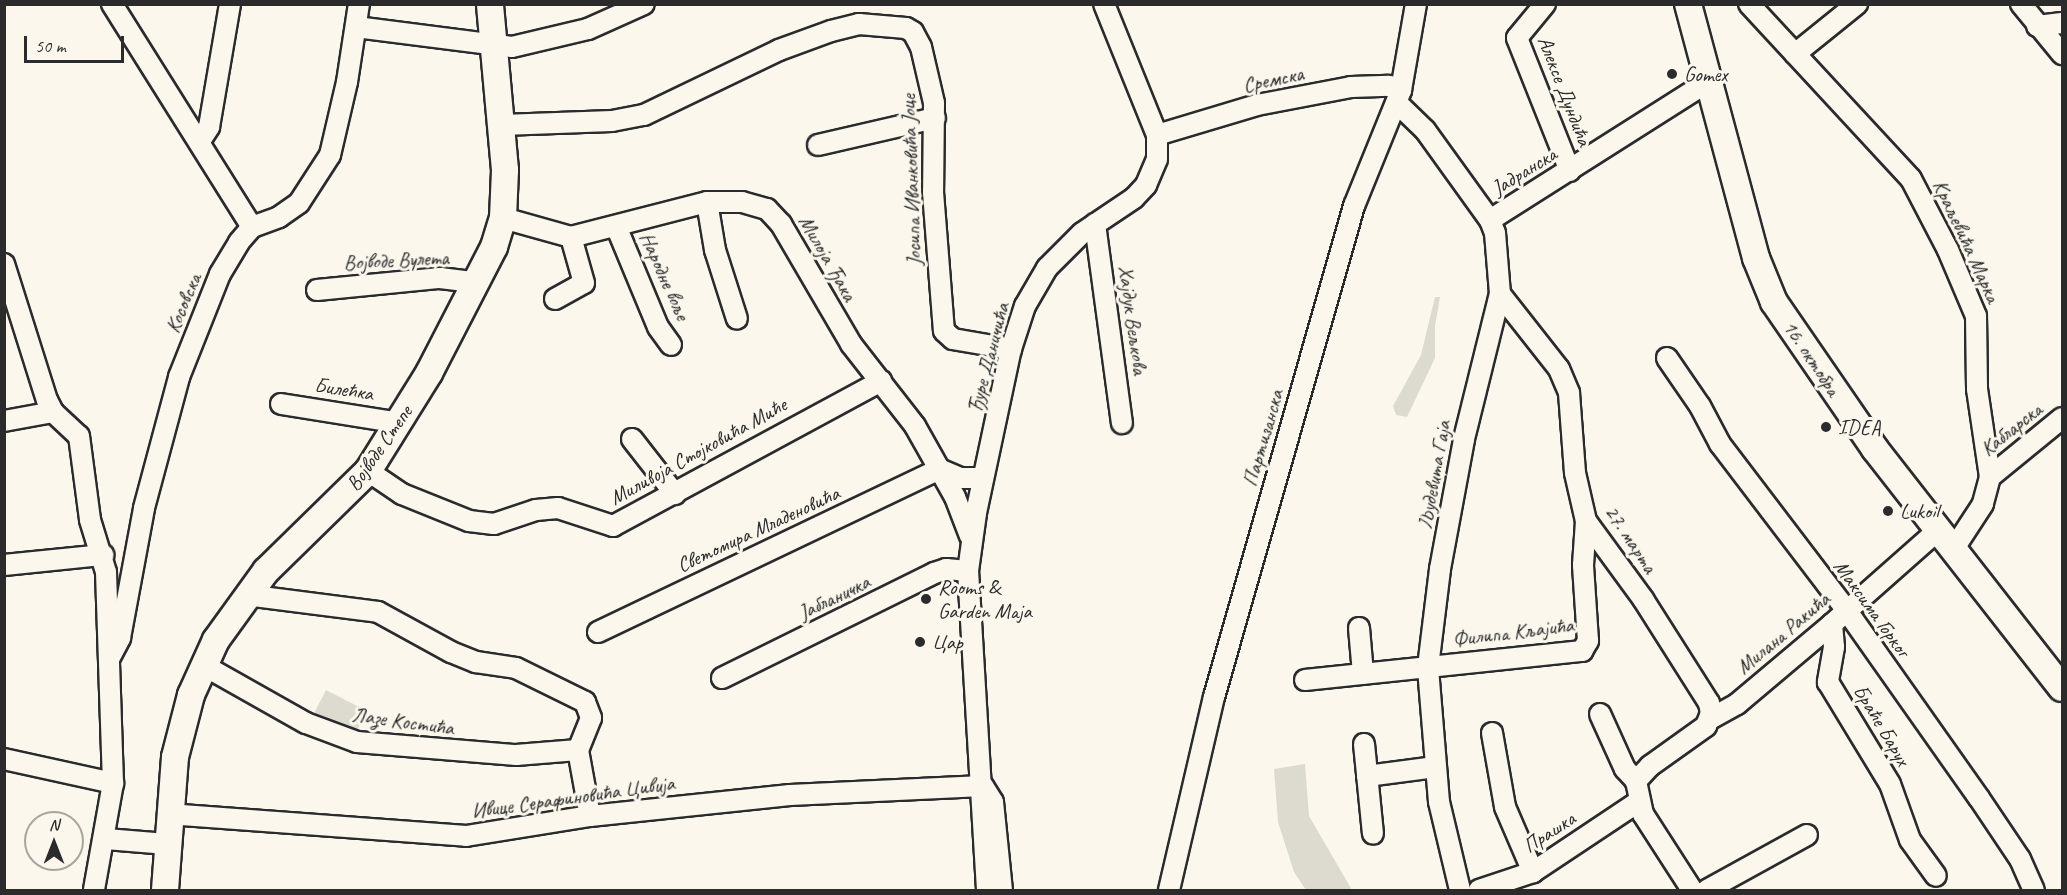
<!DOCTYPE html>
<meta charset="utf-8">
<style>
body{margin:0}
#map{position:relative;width:2067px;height:895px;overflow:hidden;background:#fbf7ec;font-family:Caveat,sans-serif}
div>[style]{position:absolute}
.green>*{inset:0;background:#dddad0;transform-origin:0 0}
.roads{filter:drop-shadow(2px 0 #2b2b2b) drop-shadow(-2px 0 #2b2b2b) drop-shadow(0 2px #2b2b2b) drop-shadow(0 -2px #2b2b2b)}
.minor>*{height:20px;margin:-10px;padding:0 10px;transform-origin:10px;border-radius:10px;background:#fbf7ec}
.major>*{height:26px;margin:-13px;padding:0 13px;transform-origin:13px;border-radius:13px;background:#fbf7ec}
.dots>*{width:16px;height:16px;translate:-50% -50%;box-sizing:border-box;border:3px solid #fbf7ec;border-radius:50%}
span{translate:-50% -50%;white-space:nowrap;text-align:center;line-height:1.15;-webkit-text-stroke:6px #fbf7ec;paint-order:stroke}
.poi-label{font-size:21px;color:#2b2b2b}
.left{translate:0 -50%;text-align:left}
.street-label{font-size:21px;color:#2b2b2b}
.frame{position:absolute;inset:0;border:6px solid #2b2b2b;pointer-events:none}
.north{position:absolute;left:24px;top:811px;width:60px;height:60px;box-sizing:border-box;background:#fbf7ec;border:2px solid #a8a59f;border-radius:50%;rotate:0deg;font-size:16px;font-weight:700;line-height:24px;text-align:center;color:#2b2b2b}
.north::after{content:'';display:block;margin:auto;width:21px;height:27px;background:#2b2b2b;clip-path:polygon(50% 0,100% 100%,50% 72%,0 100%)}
.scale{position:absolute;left:24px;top:36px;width:100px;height:27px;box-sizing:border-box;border:3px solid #2b2b2b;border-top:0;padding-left:8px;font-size:18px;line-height:21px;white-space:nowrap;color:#2b2b2b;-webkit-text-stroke:4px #fbf7ec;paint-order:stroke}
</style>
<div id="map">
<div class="green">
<div style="clip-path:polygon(1435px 297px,1440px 297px,1435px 326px,1435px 358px,1407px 417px,1396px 415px,1393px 406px,1421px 355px)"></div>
<div style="left:326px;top:690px;width:46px;height:28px;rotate:27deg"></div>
<div style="clip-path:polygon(1305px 764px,1309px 816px,1352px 890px,1306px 890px,1294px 872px,1278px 822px,1274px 769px)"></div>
</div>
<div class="roads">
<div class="minor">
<div style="left:112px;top:4px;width:263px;rotate:57.9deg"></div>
<div style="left:1545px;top:4px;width:44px;rotate:129.5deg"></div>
<div style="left:1517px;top:38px;width:143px;rotate:68.3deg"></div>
<div style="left:1749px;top:4px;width:238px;rotate:47.2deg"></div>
<div style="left:1911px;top:179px;width:80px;rotate:62.5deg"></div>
<div style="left:1948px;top:250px;width:72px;rotate:67deg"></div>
<div style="left:1976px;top:316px;width:73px;rotate:89.2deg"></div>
<div style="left:1977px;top:389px;width:89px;rotate:81.6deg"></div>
<div style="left:1990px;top:477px;width:28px;rotate:105deg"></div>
<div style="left:1983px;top:504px;width:55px;rotate:123.1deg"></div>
<div style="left:2021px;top:4px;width:65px;rotate:50.6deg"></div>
<div style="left:2037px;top:26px;width:25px;rotate:-7deg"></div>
<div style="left:356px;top:27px;width:157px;rotate:7.3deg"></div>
<div style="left:512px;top:47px;width:78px;rotate:-13.3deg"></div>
<div style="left:588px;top:29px;width:61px;rotate:-24.1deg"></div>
<div style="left:1795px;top:54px;width:80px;rotate:-38.9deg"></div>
<div style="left:1397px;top:103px;width:39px;rotate:44deg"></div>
<div style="left:1425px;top:130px;width:111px;rotate:54.2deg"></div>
<div style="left:1490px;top:220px;width:259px;rotate:-32.4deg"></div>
<div style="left:502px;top:125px;width:110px;rotate:-2.1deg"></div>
<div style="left:612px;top:121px;width:33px;rotate:-11deg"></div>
<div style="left:644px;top:115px;width:150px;rotate:-25.7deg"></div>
<div style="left:779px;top:50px;width:55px;rotate:-20.1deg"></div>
<div style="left:831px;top:31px;width:29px;rotate:-14deg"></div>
<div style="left:859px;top:24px;width:47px;rotate:4.9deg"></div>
<div style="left:906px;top:28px;width:8px;rotate:30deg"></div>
<div style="left:913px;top:32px;width:17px;rotate:62deg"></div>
<div style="left:921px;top:47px;width:57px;rotate:76.9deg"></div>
<div style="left:934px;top:103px;width:89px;rotate:90.6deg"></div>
<div style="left:933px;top:192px;width:139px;rotate:85.5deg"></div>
<div style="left:944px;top:331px;width:12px;rotate:42deg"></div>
<div style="left:953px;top:339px;width:59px;rotate:9.8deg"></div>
<div style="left:1157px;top:135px;width:104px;rotate:-16.7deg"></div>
<div style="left:1257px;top:105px;width:96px;rotate:-10.8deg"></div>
<div style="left:1351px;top:87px;width:38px;rotate:-2deg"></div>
<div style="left:1389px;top:86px;width:13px;rotate:18deg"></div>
<div style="left:200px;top:141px;width:17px;rotate:-57deg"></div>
<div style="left:209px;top:127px;width:125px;rotate:-80.3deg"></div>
<div style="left:818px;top:145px;width:120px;rotate:-13deg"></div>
<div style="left:707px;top:202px;width:49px;rotate:80.5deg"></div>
<div style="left:715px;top:250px;width:72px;rotate:72.3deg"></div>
<div style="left:503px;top:218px;width:71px;rotate:15.6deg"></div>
<div style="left:571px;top:237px;width:140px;rotate:-14.4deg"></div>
<div style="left:707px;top:202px;width:35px"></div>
<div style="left:742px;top:202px;width:26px;rotate:16deg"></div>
<div style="left:767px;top:209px;width:21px;rotate:47deg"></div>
<div style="left:781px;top:224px;width:139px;rotate:59.7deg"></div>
<div style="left:851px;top:344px;width:104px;rotate:52deg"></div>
<div style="left:915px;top:426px;width:81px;rotate:60.6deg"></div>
<div style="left:955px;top:497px;width:42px;rotate:69deg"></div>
<div style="left:1490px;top:220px;width:14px;rotate:69deg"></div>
<div style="left:1495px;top:233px;width:61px;rotate:85.3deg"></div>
<div style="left:1500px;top:294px;width:95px;rotate:51.8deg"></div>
<div style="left:1559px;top:369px;width:26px;rotate:67deg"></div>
<div style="left:1569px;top:393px;width:80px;rotate:85.7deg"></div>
<div style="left:1575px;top:473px;width:49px;rotate:77.1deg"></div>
<div style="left:1586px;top:521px;width:97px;rotate:53.8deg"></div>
<div style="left:1643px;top:599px;width:123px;rotate:57.6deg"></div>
<div style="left:1709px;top:703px;width:10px;rotate:79deg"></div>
<div style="left:1711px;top:713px;width:14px;rotate:111deg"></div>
<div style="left:1706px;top:726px;width:69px;rotate:144.5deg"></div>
<div style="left:1650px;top:766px;width:21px;rotate:133deg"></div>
<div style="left:1636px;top:781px;width:34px;rotate:78deg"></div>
<div style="left:1643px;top:814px;width:90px;rotate:57.2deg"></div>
<div style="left:1095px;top:224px;width:201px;rotate:82.3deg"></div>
<div style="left:616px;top:226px;width:109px;rotate:67.4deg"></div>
<div style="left:658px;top:327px;width:22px;rotate:54deg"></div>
<div style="left:4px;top:264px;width:143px;rotate:72.5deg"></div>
<div style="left:47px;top:400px;width:13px;rotate:63deg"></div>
<div style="left:53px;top:412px;width:35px;rotate:43deg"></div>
<div style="left:79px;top:436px;width:85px;rotate:82.5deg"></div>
<div style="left:90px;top:520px;width:54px;rotate:72.9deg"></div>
<div style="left:106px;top:572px;width:211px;rotate:88.1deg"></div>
<div style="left:113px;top:783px;width:109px;rotate:100.1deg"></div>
<div style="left:317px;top:290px;width:124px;rotate:-5.6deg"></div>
<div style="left:440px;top:278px;width:38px;rotate:7deg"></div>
<div style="left:555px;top:299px;width:33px;rotate:-29deg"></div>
<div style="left:584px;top:283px;width:48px;rotate:-105.8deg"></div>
<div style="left:1667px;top:358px;width:58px;rotate:55.5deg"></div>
<div style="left:1700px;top:406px;width:43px;rotate:62.2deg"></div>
<div style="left:1720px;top:444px;width:210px;rotate:52.7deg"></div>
<div style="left:1847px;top:611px;width:229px;rotate:54.8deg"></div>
<div style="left:1979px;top:798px;width:73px;rotate:56.1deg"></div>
<div style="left:2020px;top:859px;width:34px;rotate:66deg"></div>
<div style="left:281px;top:404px;width:120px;rotate:9.1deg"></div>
<div style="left:4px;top:421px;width:50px;rotate:-10.4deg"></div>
<div style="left:632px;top:439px;width:70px;rotate:52deg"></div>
<div style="left:939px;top:469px;width:23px;rotate:23deg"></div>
<div style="left:960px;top:478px;width:23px"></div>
<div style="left:368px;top:471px;width:41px;rotate:34.1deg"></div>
<div style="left:402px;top:494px;width:72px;rotate:21.9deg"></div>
<div style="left:469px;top:521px;width:25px;rotate:7deg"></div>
<div style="left:494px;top:524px;width:44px;rotate:-18.4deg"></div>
<div style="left:536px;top:510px;width:22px;rotate:-5deg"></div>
<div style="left:558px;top:508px;width:58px;rotate:18.1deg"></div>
<div style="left:613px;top:526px;width:305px;rotate:-28.4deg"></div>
<div style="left:1990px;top:477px;width:93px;rotate:-39.3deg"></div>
<div style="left:4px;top:565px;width:100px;rotate:-5.8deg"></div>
<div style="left:246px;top:595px;width:133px;rotate:7.3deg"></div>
<div style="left:378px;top:612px;width:83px;rotate:28.7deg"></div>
<div style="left:451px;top:652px;width:27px;rotate:22deg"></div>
<div style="left:476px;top:662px;width:40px;rotate:8.5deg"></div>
<div style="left:516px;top:668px;width:77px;rotate:26.2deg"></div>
<div style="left:585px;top:702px;width:17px;rotate:69deg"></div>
<div style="left:591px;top:718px;width:35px;rotate:112deg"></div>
<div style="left:578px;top:750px;width:67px;rotate:79.7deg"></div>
<div style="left:1832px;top:624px;width:23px;rotate:85deg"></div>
<div style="left:1834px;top:647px;width:36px;rotate:100deg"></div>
<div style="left:1828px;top:682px;width:119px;rotate:58.7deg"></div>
<div style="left:1890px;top:784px;width:59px;rotate:70.3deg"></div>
<div style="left:1910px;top:840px;width:44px;rotate:54.2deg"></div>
<div style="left:1359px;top:628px;width:46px;rotate:85deg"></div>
<div style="left:598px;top:632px;width:378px;rotate:-25.5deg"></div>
<div style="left:109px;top:659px;width:24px;rotate:-62deg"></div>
<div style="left:120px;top:638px;width:132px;rotate:-79.5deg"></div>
<div style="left:144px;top:508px;width:136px;rotate:-75deg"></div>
<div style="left:179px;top:377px;width:111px;rotate:-68.3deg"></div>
<div style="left:220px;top:274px;width:37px;rotate:-59deg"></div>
<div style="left:239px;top:242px;width:20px;rotate:-49deg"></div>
<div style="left:252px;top:227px;width:29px;rotate:-20deg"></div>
<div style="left:279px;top:217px;width:24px;rotate:-35deg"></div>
<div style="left:299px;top:203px;width:57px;rotate:-57.1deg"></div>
<div style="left:330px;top:155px;width:75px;rotate:-76.9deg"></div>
<div style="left:347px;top:82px;width:79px;rotate:-81.3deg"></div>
<div style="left:203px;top:665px;width:118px;rotate:29.4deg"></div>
<div style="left:306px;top:723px;width:54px;rotate:20.4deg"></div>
<div style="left:357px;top:742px;width:160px;rotate:4.7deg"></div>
<div style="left:516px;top:755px;width:62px;rotate:-4.6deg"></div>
<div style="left:722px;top:678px;width:237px;rotate:-26.3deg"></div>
<div style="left:934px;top:573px;width:13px;rotate:-18deg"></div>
<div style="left:946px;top:569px;width:22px;rotate:5deg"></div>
<div style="left:1305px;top:680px;width:279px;rotate:-6deg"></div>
<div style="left:1582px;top:651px;width:12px;rotate:-59deg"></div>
<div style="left:1588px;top:641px;width:76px;rotate:-93.8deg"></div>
<div style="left:1583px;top:565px;width:44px;rotate:-86.1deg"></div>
<div style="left:1600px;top:714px;width:60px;rotate:65.6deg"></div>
<div style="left:1625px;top:769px;width:16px;rotate:47deg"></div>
<div style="left:1710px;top:719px;width:31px;rotate:-29deg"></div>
<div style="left:1737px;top:704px;width:124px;rotate:-40.1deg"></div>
<div style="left:1832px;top:624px;width:140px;rotate:-41.5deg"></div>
<div style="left:1492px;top:733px;width:75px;rotate:80deg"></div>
<div style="left:1505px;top:807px;width:71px;rotate:66.7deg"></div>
<div style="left:1364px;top:744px;width:90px;rotate:84.3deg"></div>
<div style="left:4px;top:759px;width:112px;rotate:12.4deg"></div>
<div style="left:1367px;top:776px;width:69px;rotate:-7.5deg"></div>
<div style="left:983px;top:786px;width:19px;rotate:58deg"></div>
<div style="left:993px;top:802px;width:88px;rotate:84.2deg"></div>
<div style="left:168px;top:814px;width:299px;rotate:4.2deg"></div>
<div style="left:466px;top:836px;width:126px;rotate:-9.2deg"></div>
<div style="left:590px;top:816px;width:201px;rotate:-6deg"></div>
<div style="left:790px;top:795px;width:193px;rotate:-2.7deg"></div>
<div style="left:106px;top:839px;width:61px;rotate:4.7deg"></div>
<div style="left:987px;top:890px;width:320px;rotate:-93.4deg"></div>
<div style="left:968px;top:571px;width:59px;rotate:-82.1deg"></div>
<div style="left:976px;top:513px;width:168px;rotate:-78deg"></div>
<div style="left:1011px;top:349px;width:45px;rotate:-72deg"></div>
<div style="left:1025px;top:306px;width:44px;rotate:-59.9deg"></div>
<div style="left:1047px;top:268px;width:49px;rotate:-45deg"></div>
<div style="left:1082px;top:233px;width:63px;rotate:-33.9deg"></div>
<div style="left:1134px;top:198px;width:18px;rotate:-47deg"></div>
<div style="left:1146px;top:185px;width:28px;rotate:-67deg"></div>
<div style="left:1157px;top:159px;width:24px;rotate:-90deg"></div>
<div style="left:1157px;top:135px;width:141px;rotate:-112deg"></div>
<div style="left:1169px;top:890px;width:198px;rotate:-76.9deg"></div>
<div style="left:1214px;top:697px;width:511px;rotate:-74.09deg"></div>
<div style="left:1354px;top:206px;width:125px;rotate:-67.9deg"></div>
<div style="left:1401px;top:90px;width:87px;rotate:-80.1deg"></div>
<div style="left:1460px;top:890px;width:90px;rotate:-103.4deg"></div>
<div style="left:1439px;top:802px;width:135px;rotate:-94.7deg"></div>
<div style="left:1428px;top:667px;width:99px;rotate:-83deg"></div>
<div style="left:1440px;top:569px;width:132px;rotate:-79.5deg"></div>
<div style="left:1464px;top:439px;width:149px;rotate:-76.1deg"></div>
<div style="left:1479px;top:890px;width:57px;rotate:-18.4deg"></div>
<div style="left:1533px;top:872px;width:126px;rotate:-33.7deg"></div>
<div style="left:1707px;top:890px;width:114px;rotate:-28.8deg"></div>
</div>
<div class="major">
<div style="left:1688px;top:4px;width:263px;rotate:75deg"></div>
<div style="left:1756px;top:258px;width:48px;rotate:67.8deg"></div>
<div style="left:1774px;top:302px;width:178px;rotate:55.5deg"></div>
<div style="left:1875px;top:449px;width:303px;rotate:52deg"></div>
<div style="left:165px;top:890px;width:133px;rotate:-85.7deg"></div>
<div style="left:175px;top:757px;width:64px;rotate:-75.5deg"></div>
<div style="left:191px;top:695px;width:60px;rotate:-65.6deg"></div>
<div style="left:216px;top:640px;width:85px;rotate:-54.1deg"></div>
<div style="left:266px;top:571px;width:143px;rotate:-44.4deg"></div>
<div style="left:368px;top:471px;width:115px;rotate:-58.1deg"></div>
<div style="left:429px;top:373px;width:142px;rotate:-62.7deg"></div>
<div style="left:494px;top:247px;width:30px;rotate:-73deg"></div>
<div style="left:503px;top:218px;width:48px;rotate:-87.6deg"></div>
<div style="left:505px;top:170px;width:167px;rotate:-95.2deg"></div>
</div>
</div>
<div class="dots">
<div style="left:1672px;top:74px;background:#2b2b2b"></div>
<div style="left:1826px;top:427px;background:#2b2b2b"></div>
<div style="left:1888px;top:511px;background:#2b2b2b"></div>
<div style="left:926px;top:599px;background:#2b2b2b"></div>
<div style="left:920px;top:642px;background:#2b2b2b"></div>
</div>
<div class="poi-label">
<span class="left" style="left:1684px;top:74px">Gomex</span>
<span class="left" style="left:1838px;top:427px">IDEA</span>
<span class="left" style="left:1900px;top:511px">Lukoil</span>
<span class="left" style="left:938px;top:599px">Rooms &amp;<br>Garden Maja</span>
<span class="left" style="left:932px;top:642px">Цар</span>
</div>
<div class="street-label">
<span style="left:1273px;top:79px;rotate:-12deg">Сремска</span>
<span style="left:1565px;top:91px;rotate:69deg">Алексе Дундића</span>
<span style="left:1524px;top:171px;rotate:-32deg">Јадранска</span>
<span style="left:911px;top:180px;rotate:-92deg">Јосипа Иванковића Јоце</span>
<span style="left:1967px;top:241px;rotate:65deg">Краљевића Марка</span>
<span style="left:828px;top:258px;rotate:60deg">Милоја Ђака</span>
<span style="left:396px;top:260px;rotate:-3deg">Војводе Вулета</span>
<span style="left:665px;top:276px;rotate:66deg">Народне воље</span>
<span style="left:183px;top:303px;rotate:-68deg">Косовска</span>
<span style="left:1133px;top:320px;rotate:82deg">Хајдук Вељкова</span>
<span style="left:988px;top:358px;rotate:-75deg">Ђуре Даничића</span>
<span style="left:1812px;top:358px;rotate:56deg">16. октобра</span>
<span style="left:344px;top:389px;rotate:9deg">Билећка</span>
<span style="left:2011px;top:429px;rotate:-39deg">Кабларска</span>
<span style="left:1263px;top:438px;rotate:-74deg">Партизанска</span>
<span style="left:379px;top:448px;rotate:-55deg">Војводе Степе</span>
<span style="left:698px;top:451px;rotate:-29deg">Миливоја Стојковића Миће</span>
<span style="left:1434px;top:475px;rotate:-80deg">Људевита Гаја</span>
<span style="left:758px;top:529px;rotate:-25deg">Светомира Младеновића</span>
<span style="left:1631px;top:539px;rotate:56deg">27. марта</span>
<span style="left:834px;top:597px;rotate:-26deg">Јабланичка</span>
<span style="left:1872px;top:608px;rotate:54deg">Максима Горког</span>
<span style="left:1513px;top:632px;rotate:-7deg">Филипа Кљајића</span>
<span style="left:1783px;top:633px;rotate:-40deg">Милана Ракића</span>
<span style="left:403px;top:721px;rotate:8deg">Лазе Костића</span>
<span style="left:1882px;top:725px;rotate:59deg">Браће Барух</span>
<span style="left:573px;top:797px;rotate:-8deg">Ивице Серафиновића Цивија</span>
<span style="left:1549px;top:832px;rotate:-33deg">Прашка</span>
</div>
<div class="frame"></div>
<div class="north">N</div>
<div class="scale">50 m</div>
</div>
